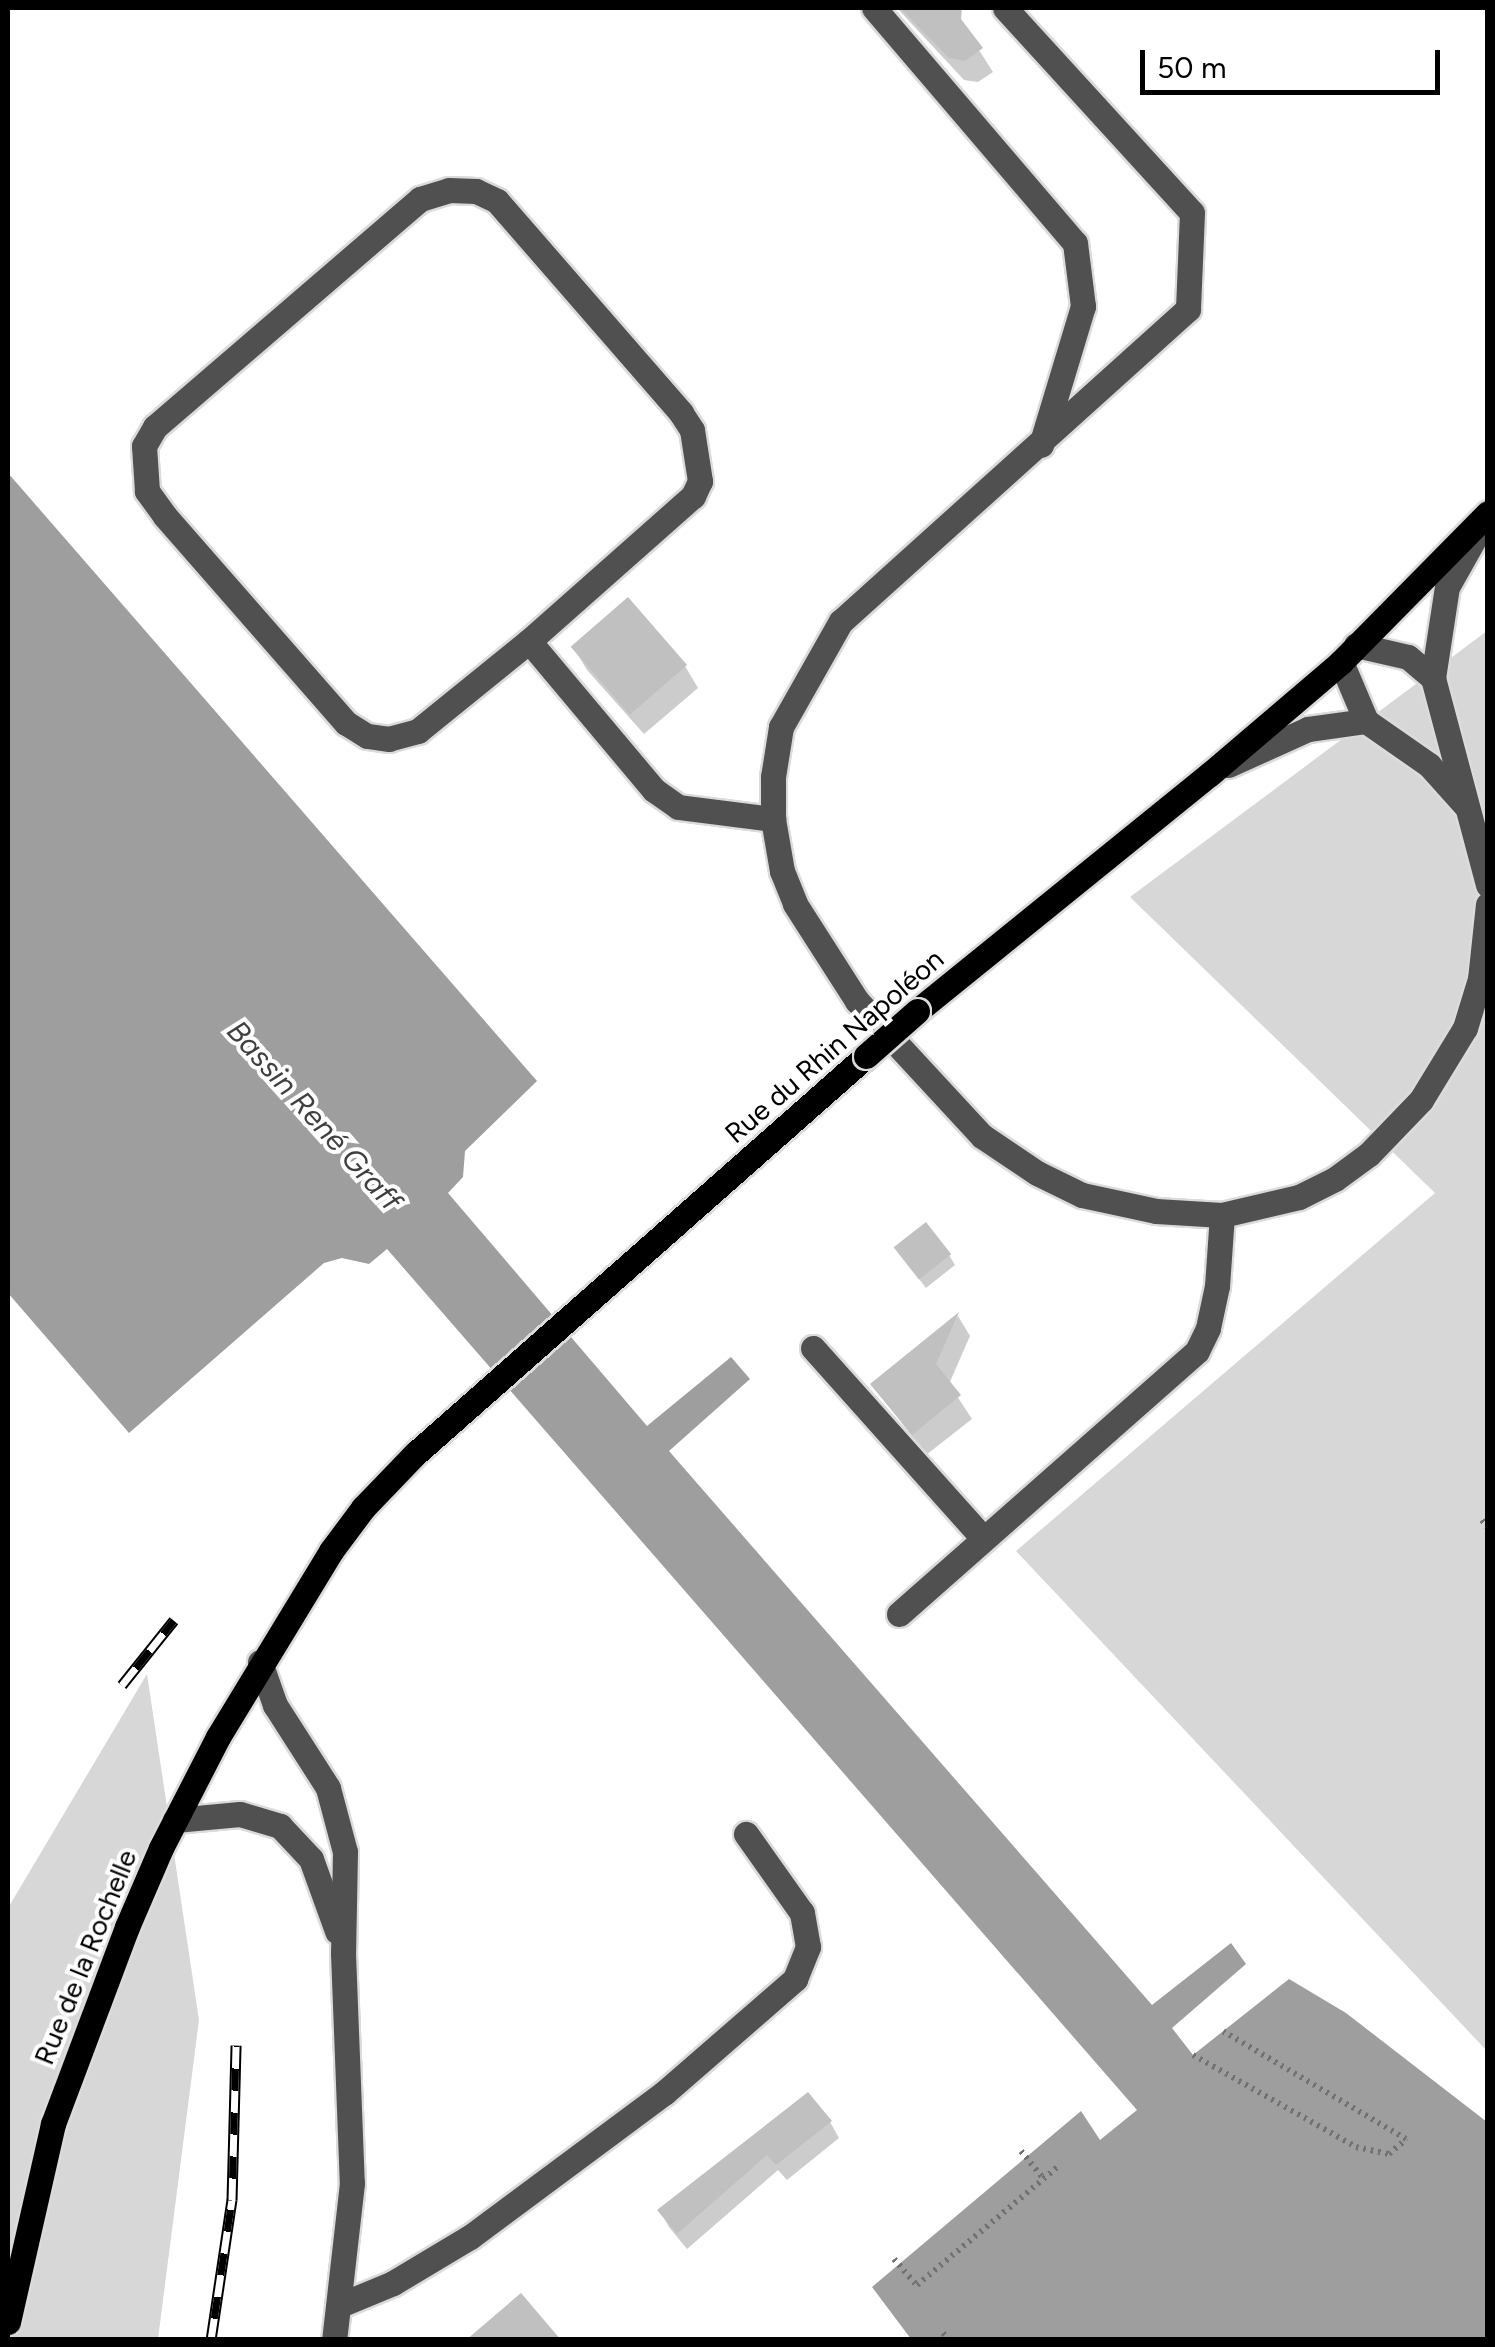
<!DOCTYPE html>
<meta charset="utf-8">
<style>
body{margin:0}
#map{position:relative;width:1495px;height:2347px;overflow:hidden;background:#fff;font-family:Figtree,sans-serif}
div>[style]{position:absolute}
.green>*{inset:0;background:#d7d7d7}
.water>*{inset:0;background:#9e9e9e}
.shadow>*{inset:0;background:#0003}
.building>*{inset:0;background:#c0c0c0;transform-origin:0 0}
.path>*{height:6px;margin-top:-3px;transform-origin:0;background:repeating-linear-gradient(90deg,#727272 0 2.5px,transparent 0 7.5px)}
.roads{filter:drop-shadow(2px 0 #dbdbdb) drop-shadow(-2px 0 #dbdbdb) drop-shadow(0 2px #dbdbdb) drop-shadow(0 -2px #dbdbdb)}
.minor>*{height:25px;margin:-12.5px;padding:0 12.5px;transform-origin:12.5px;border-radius:12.5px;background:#505050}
.major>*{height:25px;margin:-12.5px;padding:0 12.5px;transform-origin:12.5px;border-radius:12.5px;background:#000}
.rail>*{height:11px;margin-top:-5.5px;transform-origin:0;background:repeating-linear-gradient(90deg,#fff 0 22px,#000 0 44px);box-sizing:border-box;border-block:2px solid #000}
.bridges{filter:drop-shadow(2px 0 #dbdbdb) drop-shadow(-2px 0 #dbdbdb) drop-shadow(0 2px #dbdbdb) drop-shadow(0 -2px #dbdbdb)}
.major-bridge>*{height:25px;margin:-12.5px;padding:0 12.5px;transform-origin:12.5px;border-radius:12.5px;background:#000}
span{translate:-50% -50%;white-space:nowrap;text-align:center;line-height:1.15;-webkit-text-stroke:8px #fff;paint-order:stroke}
.street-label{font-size:28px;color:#000}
.water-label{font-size:30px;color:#3f3f3f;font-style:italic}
.frame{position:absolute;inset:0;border:10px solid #000;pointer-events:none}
.scale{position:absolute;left:1140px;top:50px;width:300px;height:45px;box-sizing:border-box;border:5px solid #000;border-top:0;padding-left:12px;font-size:30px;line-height:35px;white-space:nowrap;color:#000;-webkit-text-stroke:8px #fff;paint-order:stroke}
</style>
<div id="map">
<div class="green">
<div style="clip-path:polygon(1487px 631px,1487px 2051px,1016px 1551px,1435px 1193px,1130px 897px)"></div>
<div style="clip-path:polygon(147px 1674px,199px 2020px,158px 2339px,8px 2340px,8px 1908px)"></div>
</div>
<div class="water">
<div style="clip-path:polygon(8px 473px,537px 1081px,465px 1151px,463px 1177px,448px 1193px,647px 1426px,731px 1357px,750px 1379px,669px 1451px,1152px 2005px,1231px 1943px,1246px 1964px,1172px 2028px,1193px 2055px,1289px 1979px,1346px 2013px,1487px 2122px,1487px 2339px,911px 2339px,872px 2287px,1081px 2111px,1100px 2140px,1137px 2110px,387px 1249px,369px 1264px,342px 1258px,324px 1263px,129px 1433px,8px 1293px)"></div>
</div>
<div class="shadow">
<div style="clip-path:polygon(897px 8px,952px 8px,993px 72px,978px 82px,964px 80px)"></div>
<div style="clip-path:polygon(574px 648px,685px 666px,698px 688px,644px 734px,587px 670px)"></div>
<div style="clip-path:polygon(949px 1255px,955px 1265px,926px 1288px,903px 1258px)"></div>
<div style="clip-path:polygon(958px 1316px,970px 1336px,949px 1384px,972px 1419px,926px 1455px,873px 1385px)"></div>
<div style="clip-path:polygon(830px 2122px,839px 2138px,787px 2180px,778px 2170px,687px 2249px,669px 2227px,660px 2211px)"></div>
</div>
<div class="building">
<div style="clip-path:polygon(900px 8px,962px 8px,961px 19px,983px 48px,965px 61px,949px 58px)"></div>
<div style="left:628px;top:597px;width:90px;height:76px;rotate:49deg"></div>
<div style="left:926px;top:1222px;width:41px;height:41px;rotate:52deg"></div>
<div style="clip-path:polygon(959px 1312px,936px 1364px,961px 1395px,912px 1435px,870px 1384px)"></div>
<div style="clip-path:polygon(808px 2092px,832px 2121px,776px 2165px,767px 2155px,677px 2234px,657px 2210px)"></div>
<div style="clip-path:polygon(521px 2293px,561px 2340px,466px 2340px)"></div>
</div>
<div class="path">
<div style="left:1482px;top:1520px;width:10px;rotate:53deg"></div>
<div style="left:1193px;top:2055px;width:187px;rotate:29.4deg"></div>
<div style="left:1356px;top:2147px;width:34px;rotate:12deg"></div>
<div style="left:1389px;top:2154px;width:23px;rotate:-41deg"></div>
<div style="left:1406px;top:2139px;width:212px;rotate:-149.5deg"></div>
<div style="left:1021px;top:2151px;width:36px;rotate:51deg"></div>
<div style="left:894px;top:2259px;width:35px;rotate:49deg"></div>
<div style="left:917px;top:2285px;width:187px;rotate:-40deg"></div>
<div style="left:943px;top:2333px;width:9px;rotate:49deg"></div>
</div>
<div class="roads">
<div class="minor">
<div style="left:874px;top:8px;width:309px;rotate:49.5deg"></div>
<div style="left:1075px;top:243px;width:64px;rotate:82.8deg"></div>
<div style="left:1083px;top:306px;width:145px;rotate:106.8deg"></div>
<div style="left:1005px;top:8px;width:277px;rotate:47.6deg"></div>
<div style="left:1192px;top:213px;width:96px;rotate:92.4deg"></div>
<div style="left:1188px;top:309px;width:467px;rotate:138deg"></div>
<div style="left:841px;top:621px;width:122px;rotate:119.5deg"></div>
<div style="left:781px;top:727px;width:51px;rotate:99.1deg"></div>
<div style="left:773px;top:777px;width:42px;rotate:90deg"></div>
<div style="left:773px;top:819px;width:53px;rotate:80.2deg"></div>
<div style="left:782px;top:871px;width:35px;rotate:68deg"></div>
<div style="left:795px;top:904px;width:115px;rotate:57.4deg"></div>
<div style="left:857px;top:1001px;width:184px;rotate:47.2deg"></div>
<div style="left:982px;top:1136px;width:66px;rotate:33.9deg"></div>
<div style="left:1037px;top:1173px;width:50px;rotate:26.1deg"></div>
<div style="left:1082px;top:1195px;width:76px;rotate:12.2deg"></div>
<div style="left:1156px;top:1211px;width:66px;rotate:3.5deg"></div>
<div style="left:1222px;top:1215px;width:79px;rotate:-13.2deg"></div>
<div style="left:1299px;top:1197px;width:40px;rotate:-26.6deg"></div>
<div style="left:1335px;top:1179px;width:42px;rotate:-36.3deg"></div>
<div style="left:1369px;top:1154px;width:75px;rotate:-46.1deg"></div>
<div style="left:1421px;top:1100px;width:84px;rotate:-58.6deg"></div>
<div style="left:1465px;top:1028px;width:51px;rotate:-73deg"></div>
<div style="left:1480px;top:979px;width:75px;rotate:-83.9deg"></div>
<div style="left:449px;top:190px;width:27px;rotate:2deg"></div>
<div style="left:476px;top:191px;width:23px;rotate:25deg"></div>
<div style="left:497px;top:201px;width:281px;rotate:49deg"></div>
<div style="left:681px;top:413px;width:20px;rotate:57deg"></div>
<div style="left:692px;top:430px;width:52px;rotate:81.1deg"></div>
<div style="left:700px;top:481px;width:17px;rotate:115deg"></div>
<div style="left:693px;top:496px;width:219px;rotate:138.5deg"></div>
<div style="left:529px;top:641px;width:143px;rotate:141deg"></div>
<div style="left:418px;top:731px;width:30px;rotate:165deg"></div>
<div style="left:389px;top:739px;width:22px;rotate:-172deg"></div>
<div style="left:367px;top:736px;width:25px;rotate:-148deg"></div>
<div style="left:346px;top:723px;width:275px;rotate:-131.2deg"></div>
<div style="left:165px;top:516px;width:31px;rotate:-126deg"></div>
<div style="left:147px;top:491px;width:45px;rotate:-93.8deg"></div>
<div style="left:144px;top:446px;width:22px;rotate:-60deg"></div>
<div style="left:155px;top:427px;width:350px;rotate:-40.7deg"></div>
<div style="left:420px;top:199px;width:30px;rotate:-17deg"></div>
<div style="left:529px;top:641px;width:194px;rotate:50deg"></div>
<div style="left:654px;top:790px;width:29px;rotate:35deg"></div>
<div style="left:678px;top:807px;width:96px;rotate:7.2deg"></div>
<div style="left:1356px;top:645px;width:53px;rotate:13deg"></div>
<div style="left:1408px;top:657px;width:33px;rotate:40deg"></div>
<div style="left:1433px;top:678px;width:214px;rotate:75.1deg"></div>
<div style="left:1341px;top:662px;width:64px;rotate:67deg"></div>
<div style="left:1366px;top:721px;width:77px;rotate:34.9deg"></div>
<div style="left:1429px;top:765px;width:54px;rotate:48deg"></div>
<div style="left:1433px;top:678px;width:92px;rotate:-81.3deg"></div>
<div style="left:1447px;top:587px;width:63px;rotate:-60.6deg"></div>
<div style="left:1228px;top:765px;width:88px;rotate:-24.2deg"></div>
<div style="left:1308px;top:729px;width:59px;rotate:-7.9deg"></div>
<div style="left:813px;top:1348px;width:256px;rotate:48.2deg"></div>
<div style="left:899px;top:1614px;width:397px;rotate:-41.4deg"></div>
<div style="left:1197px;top:1351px;width:25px;rotate:-64deg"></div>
<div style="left:1208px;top:1328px;width:43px;rotate:-77.9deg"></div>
<div style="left:1217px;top:1286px;width:71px;rotate:-86deg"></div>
<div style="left:260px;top:1662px;width:46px;rotate:70.8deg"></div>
<div style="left:275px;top:1705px;width:98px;rotate:57.4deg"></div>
<div style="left:328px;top:1788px;width:66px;rotate:75.1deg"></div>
<div style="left:345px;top:1852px;width:101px;rotate:91.1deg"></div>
<div style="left:343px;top:1953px;width:230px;rotate:87.8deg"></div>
<div style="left:352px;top:2183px;width:158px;rotate:96.5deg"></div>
<div style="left:175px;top:1820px;width:65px;rotate:-5.3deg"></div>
<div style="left:240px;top:1814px;width:42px;rotate:16.7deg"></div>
<div style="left:280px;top:1826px;width:45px;rotate:46.8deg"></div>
<div style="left:311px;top:1859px;width:77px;rotate:70.1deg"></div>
<div style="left:340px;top:2305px;width:57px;rotate:-22.5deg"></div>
<div style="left:393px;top:2283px;width:90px;rotate:-30.9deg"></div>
<div style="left:470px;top:2237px;width:242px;rotate:-36.6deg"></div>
<div style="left:664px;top:2093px;width:174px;rotate:-41deg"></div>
<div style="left:795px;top:1979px;width:35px;rotate:-68deg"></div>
<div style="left:808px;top:1947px;width:35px;rotate:-100deg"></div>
<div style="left:802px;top:1913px;width:97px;rotate:-125.3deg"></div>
</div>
<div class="major">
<div style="left:917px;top:1011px;width:377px;rotate:-39deg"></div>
<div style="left:1210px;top:774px;width:172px;rotate:-40.5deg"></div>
<div style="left:1341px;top:662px;width:209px;rotate:-45.4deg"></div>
<div style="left:8px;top:2322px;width:203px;rotate:-77.2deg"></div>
<div style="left:53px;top:2124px;width:210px;rotate:-69.4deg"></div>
<div style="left:127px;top:1927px;width:86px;rotate:-66.7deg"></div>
<div style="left:161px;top:1848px;width:125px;rotate:-62.8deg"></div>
<div style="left:218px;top:1737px;width:218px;rotate:-58.7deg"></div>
<div style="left:331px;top:1551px;width:54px;rotate:-53.3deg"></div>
<div style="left:363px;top:1508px;width:75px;rotate:-46.1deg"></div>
<div style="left:415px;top:1454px;width:602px;rotate:-41.43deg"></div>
</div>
</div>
<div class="rail">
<div style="left:122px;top:1685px;width:83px;rotate:-51.3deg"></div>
<div style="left:211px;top:2340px;width:142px;rotate:-81.5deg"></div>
<div style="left:232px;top:2200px;width:155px;rotate:-88.5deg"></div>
</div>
<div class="bridges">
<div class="major-bridge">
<div style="left:866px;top:1056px;width:68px;rotate:-41.4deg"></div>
</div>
</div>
<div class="street-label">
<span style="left:834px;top:1046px;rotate:-41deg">Rue du Rhin Napoléon</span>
<span style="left:85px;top:1957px;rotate:-68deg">Rue de la Rochelle</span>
</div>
<div class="water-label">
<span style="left:314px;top:1116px;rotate:48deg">Bassin René Graff</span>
</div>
<div class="frame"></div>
<div class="scale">50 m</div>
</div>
